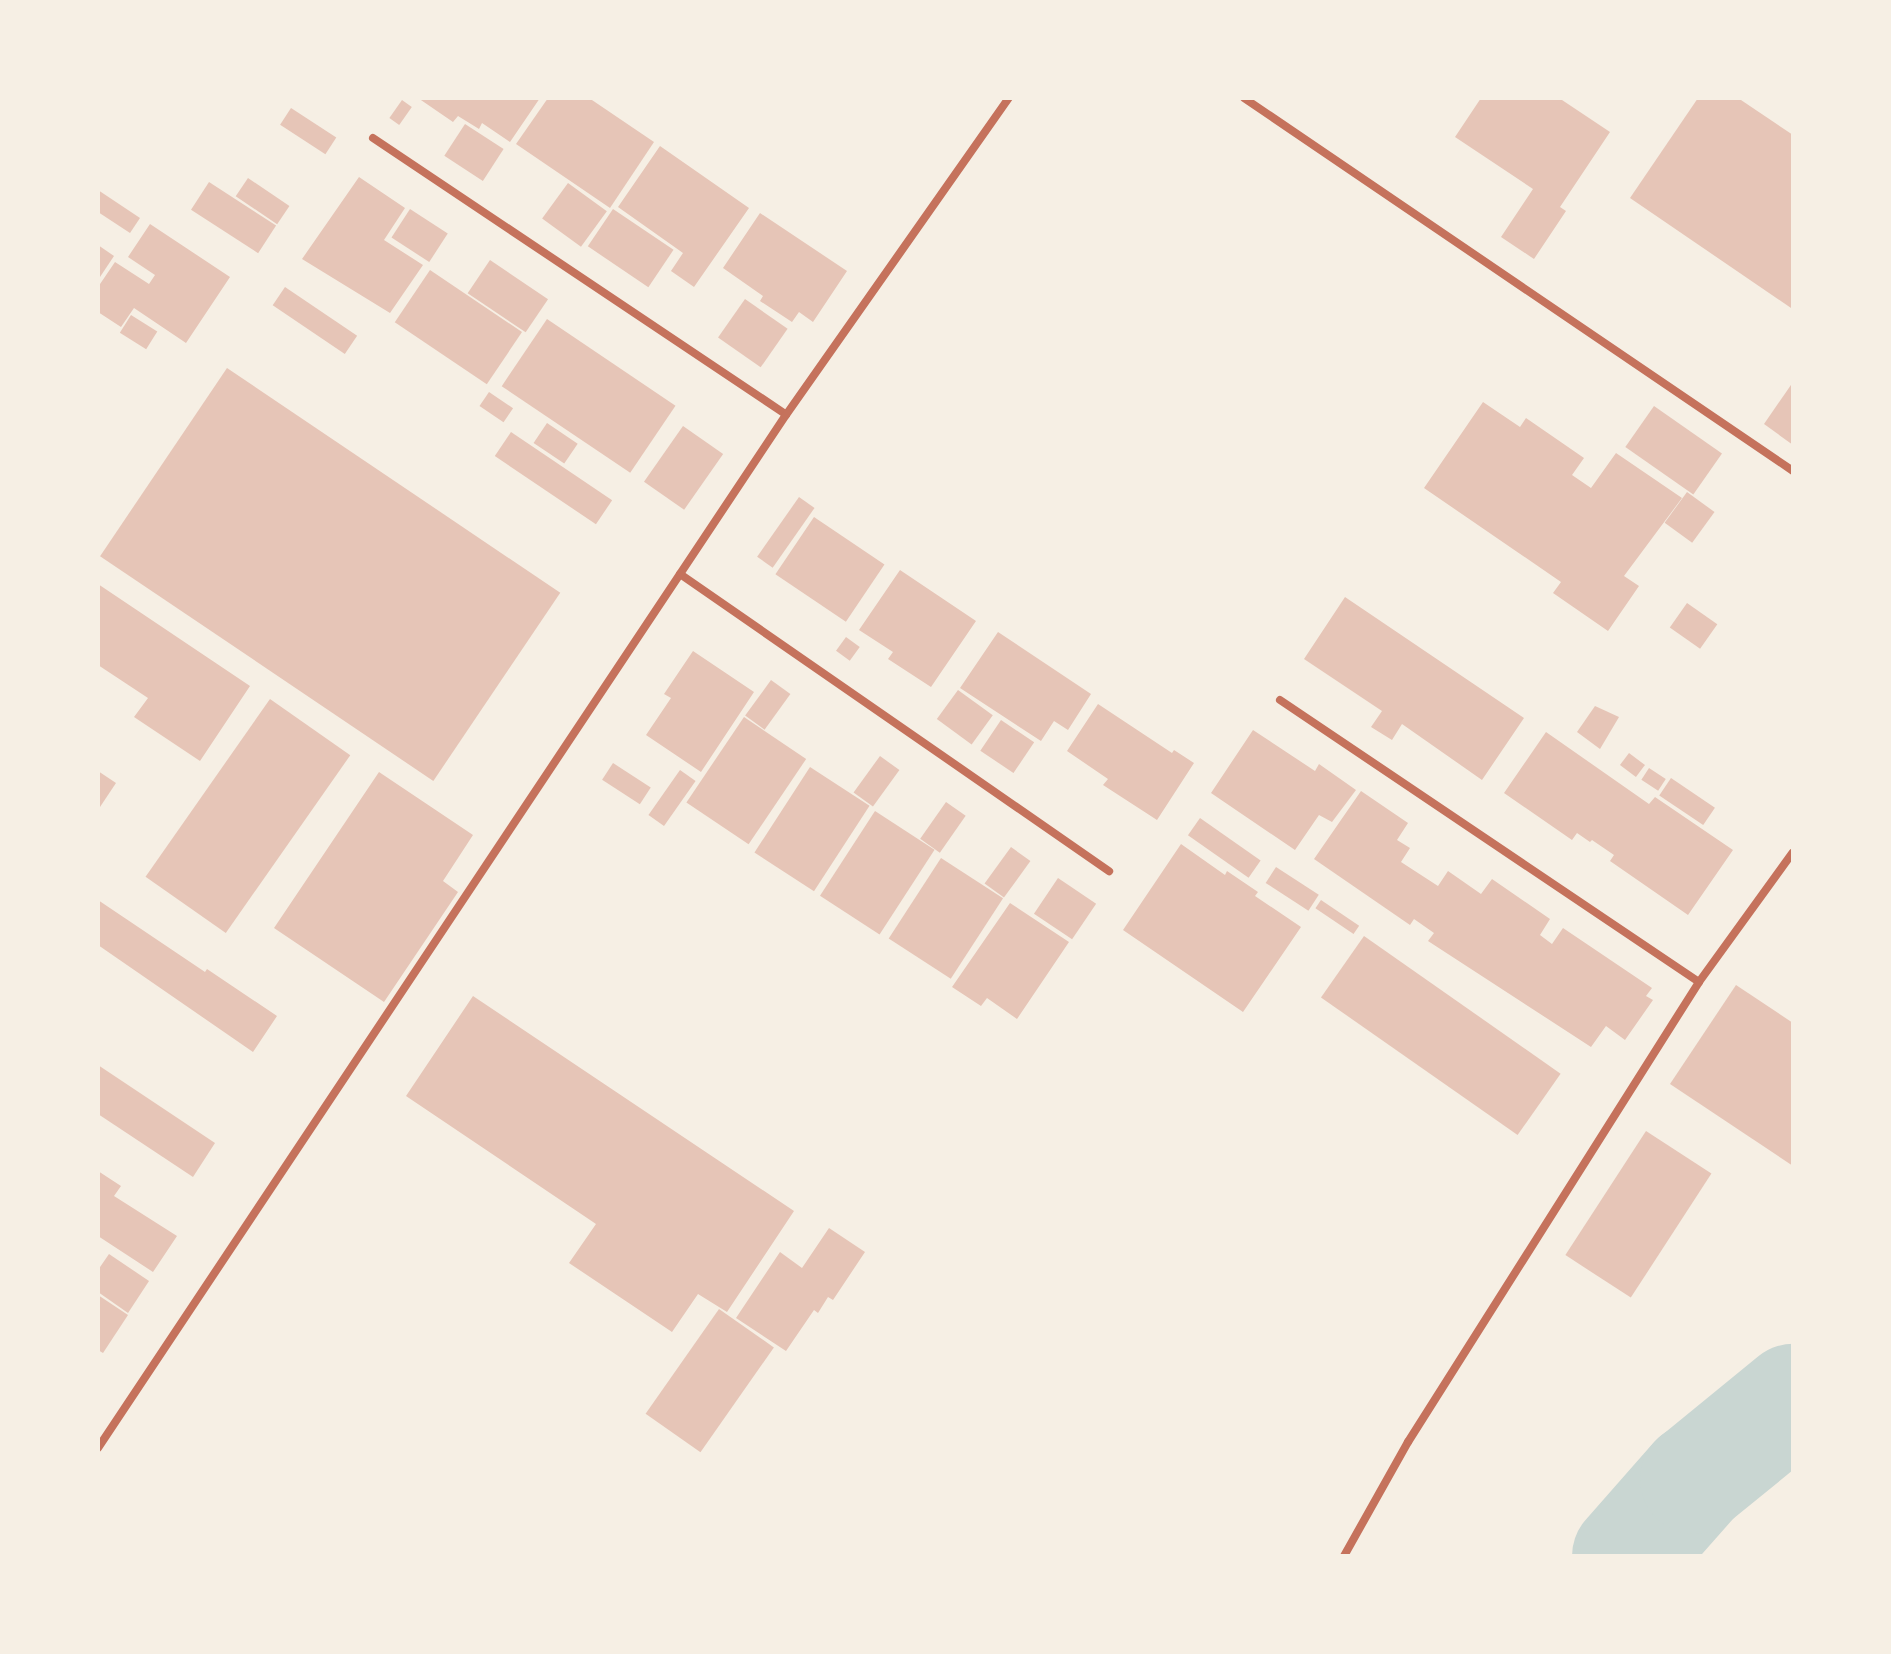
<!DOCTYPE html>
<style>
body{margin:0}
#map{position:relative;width:1891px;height:1654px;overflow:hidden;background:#f6efe4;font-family:Poppins,sans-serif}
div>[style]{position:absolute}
.river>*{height:110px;margin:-55px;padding:0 55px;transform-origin:55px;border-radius:55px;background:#c9d6d2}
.building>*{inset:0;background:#e6c5b7;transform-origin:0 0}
.minor>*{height:8px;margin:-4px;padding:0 4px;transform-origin:4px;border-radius:4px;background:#c5725c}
span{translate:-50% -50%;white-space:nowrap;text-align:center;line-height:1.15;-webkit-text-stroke:7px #f6efe4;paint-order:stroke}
.frame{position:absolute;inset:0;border:100px solid #f6efe4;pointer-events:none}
</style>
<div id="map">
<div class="river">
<div style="left:1627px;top:1556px;width:103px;rotate:-48.6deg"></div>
<div style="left:1695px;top:1479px;width:127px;rotate:-39.2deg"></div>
</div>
<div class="building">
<div style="clip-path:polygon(418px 98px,540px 98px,510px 142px,482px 123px,479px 129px,458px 116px,453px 122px)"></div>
<div style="clip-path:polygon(548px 98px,589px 98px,654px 142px,610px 208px,516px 144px)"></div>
<div style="clip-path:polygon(1481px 98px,1559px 98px,1610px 132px,1560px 207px,1566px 211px,1534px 259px,1501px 237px,1533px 189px,1455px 137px)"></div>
<div style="clip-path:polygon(1698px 98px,1738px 98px,1793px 135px,1791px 308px,1630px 198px)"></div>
<div style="left:402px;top:100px;width:12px;height:22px;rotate:35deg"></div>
<div style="left:291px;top:108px;width:54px;height:20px;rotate:33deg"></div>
<div style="left:465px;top:124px;width:46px;height:38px;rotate:33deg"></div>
<div style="clip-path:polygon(660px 146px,749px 208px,694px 287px,671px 271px,683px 253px,618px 207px)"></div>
<div style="clip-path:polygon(359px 177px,405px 208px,384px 240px,423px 265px,390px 313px,302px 259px)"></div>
<div style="left:248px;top:178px;width:50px;height:22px;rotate:34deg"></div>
<div style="left:209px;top:182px;width:80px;height:33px;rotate:33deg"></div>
<div style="left:568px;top:183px;width:48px;height:44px;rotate:36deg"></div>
<div style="clip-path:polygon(98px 190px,140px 218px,130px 233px,98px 212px)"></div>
<div style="left:410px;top:209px;width:45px;height:34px;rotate:33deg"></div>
<div style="left:613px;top:209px;width:73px;height:45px;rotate:34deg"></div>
<div style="clip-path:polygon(760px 213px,847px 271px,813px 322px,799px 312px,792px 322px,760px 301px,763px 296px,723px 268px)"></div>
<div style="clip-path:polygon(150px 224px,230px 277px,186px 343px,134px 308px,121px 327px,98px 312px,98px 287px,115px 262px,149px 284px,155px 275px,128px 257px)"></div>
<div style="clip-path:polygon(98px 245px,114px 256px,98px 280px)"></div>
<div style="left:490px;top:260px;width:70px;height:40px;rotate:34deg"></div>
<div style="left:430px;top:270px;width:111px;height:63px;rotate:34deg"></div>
<div style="left:285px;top:287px;width:87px;height:22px;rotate:34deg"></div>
<div style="left:745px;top:299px;width:52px;height:47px;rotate:35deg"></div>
<div style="left:131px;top:315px;width:31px;height:21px;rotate:32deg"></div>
<div style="left:547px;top:319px;width:155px;height:81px;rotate:34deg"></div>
<div style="left:227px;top:368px;width:402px;height:227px;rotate:34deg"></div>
<div style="clip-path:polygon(1793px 382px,1793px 445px,1764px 424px)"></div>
<div style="left:489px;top:392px;width:29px;height:17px;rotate:34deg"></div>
<div style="clip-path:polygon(1483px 402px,1520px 427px,1526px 418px,1584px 458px,1572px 475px,1591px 488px,1616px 453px,1682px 498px,1624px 576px,1639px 586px,1608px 631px,1553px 593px,1561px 582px,1424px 488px)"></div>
<div style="left:1654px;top:406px;width:83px;height:50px;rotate:35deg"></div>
<div style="left:547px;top:423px;width:37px;height:24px;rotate:34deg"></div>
<div style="left:683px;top:426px;width:49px;height:68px;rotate:35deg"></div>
<div style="left:511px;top:432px;width:122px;height:29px;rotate:34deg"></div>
<div style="left:1687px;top:492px;width:34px;height:38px;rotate:36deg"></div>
<div style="left:799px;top:497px;width:19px;height:73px;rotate:35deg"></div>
<div style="left:814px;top:517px;width:85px;height:69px;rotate:34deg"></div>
<div style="clip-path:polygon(900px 570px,976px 621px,931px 687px,888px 659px,893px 652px,859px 630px)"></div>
<div style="clip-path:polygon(98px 584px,250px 686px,200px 761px,134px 717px,148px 698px,98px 665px)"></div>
<div style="clip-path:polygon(1345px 597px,1524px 718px,1482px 780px,1402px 724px,1392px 740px,1371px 727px,1382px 711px,1304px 659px)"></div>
<div style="left:1687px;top:603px;width:37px;height:30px;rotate:35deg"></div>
<div style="clip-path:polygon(998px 632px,1091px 694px,1068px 730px,1054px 721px,1041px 741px,960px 688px)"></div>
<div style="left:846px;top:637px;width:17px;height:17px;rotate:36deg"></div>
<div style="clip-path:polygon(693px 651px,754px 692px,701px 772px,646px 735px,671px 698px,664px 694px)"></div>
<div style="left:771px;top:680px;width:24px;height:44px;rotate:36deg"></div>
<div style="left:958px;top:690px;width:43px;height:36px;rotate:36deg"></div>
<div style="left:270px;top:699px;width:98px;height:217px;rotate:35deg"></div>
<div style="clip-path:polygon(1098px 704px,1172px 753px,1174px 750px,1194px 763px,1157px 820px,1103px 785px,1108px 779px,1067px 751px)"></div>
<div style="clip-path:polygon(1595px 706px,1619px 717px,1600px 749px,1577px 732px)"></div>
<div style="left:744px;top:717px;width:75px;height:103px;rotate:34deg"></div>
<div style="left:1001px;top:720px;width:40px;height:37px;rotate:34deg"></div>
<div style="clip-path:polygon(1253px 730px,1315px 771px,1319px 764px,1356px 790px,1332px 822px,1319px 815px,1295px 850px,1211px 793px)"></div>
<div style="clip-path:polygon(1546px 732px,1649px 804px,1655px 797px,1733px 850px,1688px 915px,1610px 861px,1614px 855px,1592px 840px,1590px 842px,1577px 833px,1572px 840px,1504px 793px)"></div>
<div style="left:1629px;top:753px;width:20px;height:15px;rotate:37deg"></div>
<div style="left:880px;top:756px;width:24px;height:45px;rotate:36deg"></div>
<div style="left:613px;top:763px;width:45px;height:20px;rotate:33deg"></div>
<div style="left:810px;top:767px;width:71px;height:102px;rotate:33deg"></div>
<div style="left:1649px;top:768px;width:20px;height:14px;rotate:33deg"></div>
<div style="left:680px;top:770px;width:19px;height:55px;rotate:35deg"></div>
<div style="clip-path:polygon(98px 771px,116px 783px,98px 810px)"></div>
<div style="clip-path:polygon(379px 772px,473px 835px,443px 881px,458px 892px,384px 1002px,274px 928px)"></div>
<div style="left:1671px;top:778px;width:53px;height:21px;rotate:34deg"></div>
<div style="clip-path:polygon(1361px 791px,1408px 823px,1397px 840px,1410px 848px,1401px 862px,1438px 886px,1448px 871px,1481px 894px,1492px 879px,1550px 919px,1540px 935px,1552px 944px,1563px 928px,1652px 988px,1646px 996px,1653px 1000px,1625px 1040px,1606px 1026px,1591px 1047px,1428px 941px,1434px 933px,1414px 919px,1410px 925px,1314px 859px)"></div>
<div style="left:946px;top:802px;width:24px;height:45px;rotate:35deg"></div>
<div style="left:875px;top:811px;width:71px;height:101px;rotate:33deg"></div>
<div style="left:1200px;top:818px;width:74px;height:21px;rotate:35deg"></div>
<div style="clip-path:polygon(1181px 844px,1225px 875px,1227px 871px,1258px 892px,1255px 896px,1301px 927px,1243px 1012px,1123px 930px)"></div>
<div style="left:1011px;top:847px;width:24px;height:45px;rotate:36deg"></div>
<div style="left:941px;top:858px;width:74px;height:96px;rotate:33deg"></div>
<div style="left:1276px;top:867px;width:51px;height:19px;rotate:33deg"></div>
<div style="left:1058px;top:878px;width:46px;height:43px;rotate:34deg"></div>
<div style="clip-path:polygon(98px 900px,205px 972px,207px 969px,277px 1016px,253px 1052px,98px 945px)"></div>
<div style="left:1321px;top:900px;width:46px;height:10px;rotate:34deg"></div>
<div style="clip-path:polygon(1010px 903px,1069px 942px,1017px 1019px,987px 998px,981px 1006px,952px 987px)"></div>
<div style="left:1364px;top:936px;width:240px;height:75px;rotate:35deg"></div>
<div style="clip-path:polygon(1736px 985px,1793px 1023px,1793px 1166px,1670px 1084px)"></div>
<div style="clip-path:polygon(473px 996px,794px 1211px,727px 1312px,698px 1294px,672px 1332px,569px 1263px,596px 1224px,406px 1096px)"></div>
<div style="clip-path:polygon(98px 1065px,215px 1143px,193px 1177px,98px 1114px)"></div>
<div style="left:1646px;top:1131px;width:78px;height:148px;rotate:33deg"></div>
<div style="clip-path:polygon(98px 1171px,121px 1186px,114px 1196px,177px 1236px,153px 1272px,98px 1236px)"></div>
<div style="clip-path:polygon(829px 1228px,865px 1252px,833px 1300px,828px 1297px,818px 1313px,814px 1310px,786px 1351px,736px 1318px,780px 1252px,802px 1268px)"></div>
<div style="clip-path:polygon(109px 1254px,149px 1281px,128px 1313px,98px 1292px,98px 1270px)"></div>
<div style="clip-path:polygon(98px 1295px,128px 1315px,103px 1353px,98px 1350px)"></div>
<div style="left:719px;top:1309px;width:67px;height:128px;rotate:35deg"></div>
</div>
<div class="minor">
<div style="left:1244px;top:98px;width:664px;rotate:34.19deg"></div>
<div style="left:373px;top:138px;width:497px;rotate:33.8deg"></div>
<div style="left:680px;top:574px;width:522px;rotate:34.7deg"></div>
<div style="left:1280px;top:700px;width:505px;rotate:33.94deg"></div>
<div style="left:98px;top:1448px;width:1241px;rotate:-56.34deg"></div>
<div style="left:786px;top:415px;width:388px;rotate:-54.9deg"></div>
<div style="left:1344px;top:1556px;width:131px;rotate:-60.7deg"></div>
<div style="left:1408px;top:1442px;width:544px;rotate:-57.68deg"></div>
<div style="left:1699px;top:982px;width:160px;rotate:-54.1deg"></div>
</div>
<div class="frame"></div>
</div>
